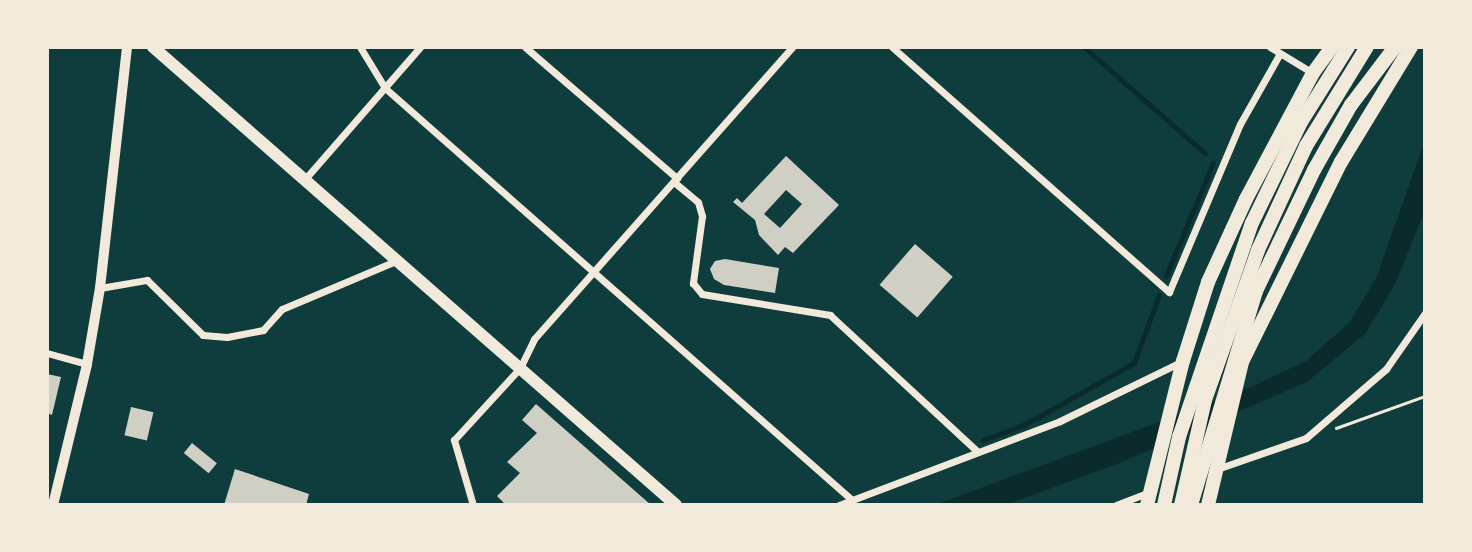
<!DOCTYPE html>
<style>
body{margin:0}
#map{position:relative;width:1472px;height:552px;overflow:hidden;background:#0f3d3e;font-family:Montserrat,sans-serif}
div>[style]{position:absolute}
.water>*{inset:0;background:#0a2a2b}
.stream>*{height:4.5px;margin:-2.25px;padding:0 2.25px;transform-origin:2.25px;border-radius:2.25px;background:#0a2a2b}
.building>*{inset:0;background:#cfcfc3;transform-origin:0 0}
.path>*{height:2.5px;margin:-1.25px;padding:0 1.25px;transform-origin:1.25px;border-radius:1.25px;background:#f1e9da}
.minor>*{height:7px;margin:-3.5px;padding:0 3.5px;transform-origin:3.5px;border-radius:3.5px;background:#f1e9da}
.tertiary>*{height:10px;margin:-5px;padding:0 5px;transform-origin:5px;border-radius:5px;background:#f1e9da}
.secondary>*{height:12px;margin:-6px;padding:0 6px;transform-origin:6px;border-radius:6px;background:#f1e9da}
.trunk>*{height:14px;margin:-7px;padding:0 7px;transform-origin:7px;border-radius:7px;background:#f1e9da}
span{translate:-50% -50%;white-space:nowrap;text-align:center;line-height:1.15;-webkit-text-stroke:6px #f1e9da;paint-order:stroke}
.frame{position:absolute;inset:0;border:49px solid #f1e9da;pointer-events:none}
</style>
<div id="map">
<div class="water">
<div style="clip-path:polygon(1425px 140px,1425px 210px,1396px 282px,1366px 333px,1307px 382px,1117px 464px,1005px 505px,935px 505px,1240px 392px,1306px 361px,1350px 322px,1377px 276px)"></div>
</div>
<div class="stream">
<div style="left:1084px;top:47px;width:161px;rotate:41.2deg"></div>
<div style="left:1166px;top:276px;width:122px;rotate:-67.4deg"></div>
<div style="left:983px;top:440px;width:44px;rotate:-20.1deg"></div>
<div style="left:1024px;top:425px;width:126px;rotate:-29.4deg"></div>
<div style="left:1134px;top:363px;width:72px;rotate:-69.8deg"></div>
</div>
<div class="building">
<div style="clip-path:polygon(evenodd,786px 156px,839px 205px,793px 253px,785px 247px,778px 255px,759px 235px,755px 220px,733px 202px,737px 198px,742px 203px,786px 156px,786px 190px,802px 204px,780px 228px,764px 214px,786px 190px)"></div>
<div style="left:915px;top:244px;width:50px;height:54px;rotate:41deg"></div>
<div style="clip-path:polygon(725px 259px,779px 268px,775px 293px,724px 285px,714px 279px,710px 269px,715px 261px)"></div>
<div style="clip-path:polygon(47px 374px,61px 377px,52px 415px,47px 413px)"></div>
<div style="clip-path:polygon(536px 404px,651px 505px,506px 505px,497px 496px,520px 473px,507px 462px,537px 433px,522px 420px)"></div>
<div style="left:131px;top:407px;width:23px;height:29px;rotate:13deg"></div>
<div style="left:192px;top:443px;width:32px;height:13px;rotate:39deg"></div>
<div style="clip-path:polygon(235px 469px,309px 494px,306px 505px,224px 505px)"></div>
</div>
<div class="path">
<div style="left:1336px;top:428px;width:95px;rotate:-19.8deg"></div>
</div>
<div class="minor">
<div style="left:360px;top:47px;width:48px;rotate:58.6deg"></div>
<div style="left:385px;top:88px;width:623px;rotate:41.42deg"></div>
<div style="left:525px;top:47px;width:201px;rotate:40.8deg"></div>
<div style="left:892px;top:47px;width:370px;rotate:41.5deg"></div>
<div style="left:1169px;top:292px;width:182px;rotate:-67.1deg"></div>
<div style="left:1240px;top:124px;width:79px;rotate:-60.5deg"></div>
<div style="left:1270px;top:47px;width:50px;rotate:31.2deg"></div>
<div style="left:305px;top:179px;width:175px;rotate:-48.9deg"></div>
<div style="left:674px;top:182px;width:31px;rotate:40deg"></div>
<div style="left:698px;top:202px;width:15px;rotate:74deg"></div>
<div style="left:702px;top:216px;width:68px;rotate:97.7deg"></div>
<div style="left:693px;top:283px;width:14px;rotate:51deg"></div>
<div style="left:702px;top:294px;width:130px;rotate:9.3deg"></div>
<div style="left:830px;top:315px;width:200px;rotate:42.8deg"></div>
<div style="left:100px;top:288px;width:48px;rotate:-9.7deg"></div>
<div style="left:147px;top:280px;width:78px;rotate:44.5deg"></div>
<div style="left:203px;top:335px;width:24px;rotate:5deg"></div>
<div style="left:227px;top:337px;width:37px;rotate:-11deg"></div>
<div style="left:263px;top:330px;width:28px;rotate:-48deg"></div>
<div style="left:282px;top:309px;width:126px;rotate:-22.9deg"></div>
<div style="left:47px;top:353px;width:41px;rotate:15.4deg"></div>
<div style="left:1217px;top:469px;width:94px;rotate:-19.2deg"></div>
<div style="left:1306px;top:438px;width:106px;rotate:-40.8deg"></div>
<div style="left:1386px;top:369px;width:68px;rotate:-55.1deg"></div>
<div style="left:473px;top:505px;width:68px;rotate:-106.3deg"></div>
<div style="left:454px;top:440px;width:98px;rotate:-47.5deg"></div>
<div style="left:520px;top:368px;width:32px;rotate:-64deg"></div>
<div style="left:534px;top:339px;width:390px;rotate:-48.5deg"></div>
<div style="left:839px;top:505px;width:236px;rotate:-20.8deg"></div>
<div style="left:1060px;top:421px;width:137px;rotate:-26deg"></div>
<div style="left:1116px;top:505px;width:34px;rotate:-21deg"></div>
</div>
<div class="tertiary">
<div style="left:53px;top:505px;width:145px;rotate:-76.4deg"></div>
<div style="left:87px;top:364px;width:77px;rotate:-80.3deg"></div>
<div style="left:100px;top:288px;width:243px;rotate:-83.6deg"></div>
</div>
<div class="secondary">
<div style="left:153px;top:47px;width:695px;rotate:41.21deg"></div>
</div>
<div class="trunk">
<div style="left:1147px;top:505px;width:148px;rotate:-76deg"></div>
<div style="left:1183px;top:361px;width:83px;rotate:-72.4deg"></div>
<div style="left:1208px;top:282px;width:91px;rotate:-65.4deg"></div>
<div style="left:1246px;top:199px;width:143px;rotate:-62deg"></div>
<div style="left:1313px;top:73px;width:32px;rotate:-54deg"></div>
<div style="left:1164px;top:505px;width:70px;rotate:-77.6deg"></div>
<div style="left:1179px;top:437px;width:226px;rotate:-71.2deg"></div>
<div style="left:1252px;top:223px;width:112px;rotate:-64.1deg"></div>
<div style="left:1301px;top:122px;width:89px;rotate:-57.9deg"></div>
<div style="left:1181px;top:505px;width:108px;rotate:-77.1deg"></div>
<div style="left:1205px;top:400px;width:159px;rotate:-70.5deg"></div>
<div style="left:1258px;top:250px;width:115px;rotate:-65.2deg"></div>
<div style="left:1306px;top:146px;width:116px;rotate:-58.4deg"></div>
<div style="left:1191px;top:505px;width:224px;rotate:-73.1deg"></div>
<div style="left:1256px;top:291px;width:134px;rotate:-64.4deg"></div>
<div style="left:1314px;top:170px;width:75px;rotate:-60.4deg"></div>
<div style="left:1351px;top:105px;width:73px;rotate:-52.8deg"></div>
<div style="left:1208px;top:505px;width:147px;rotate:-76.6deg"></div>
<div style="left:1242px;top:362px;width:223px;rotate:-63.7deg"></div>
<div style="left:1341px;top:162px;width:135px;rotate:-58.7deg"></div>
</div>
<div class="frame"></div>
</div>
